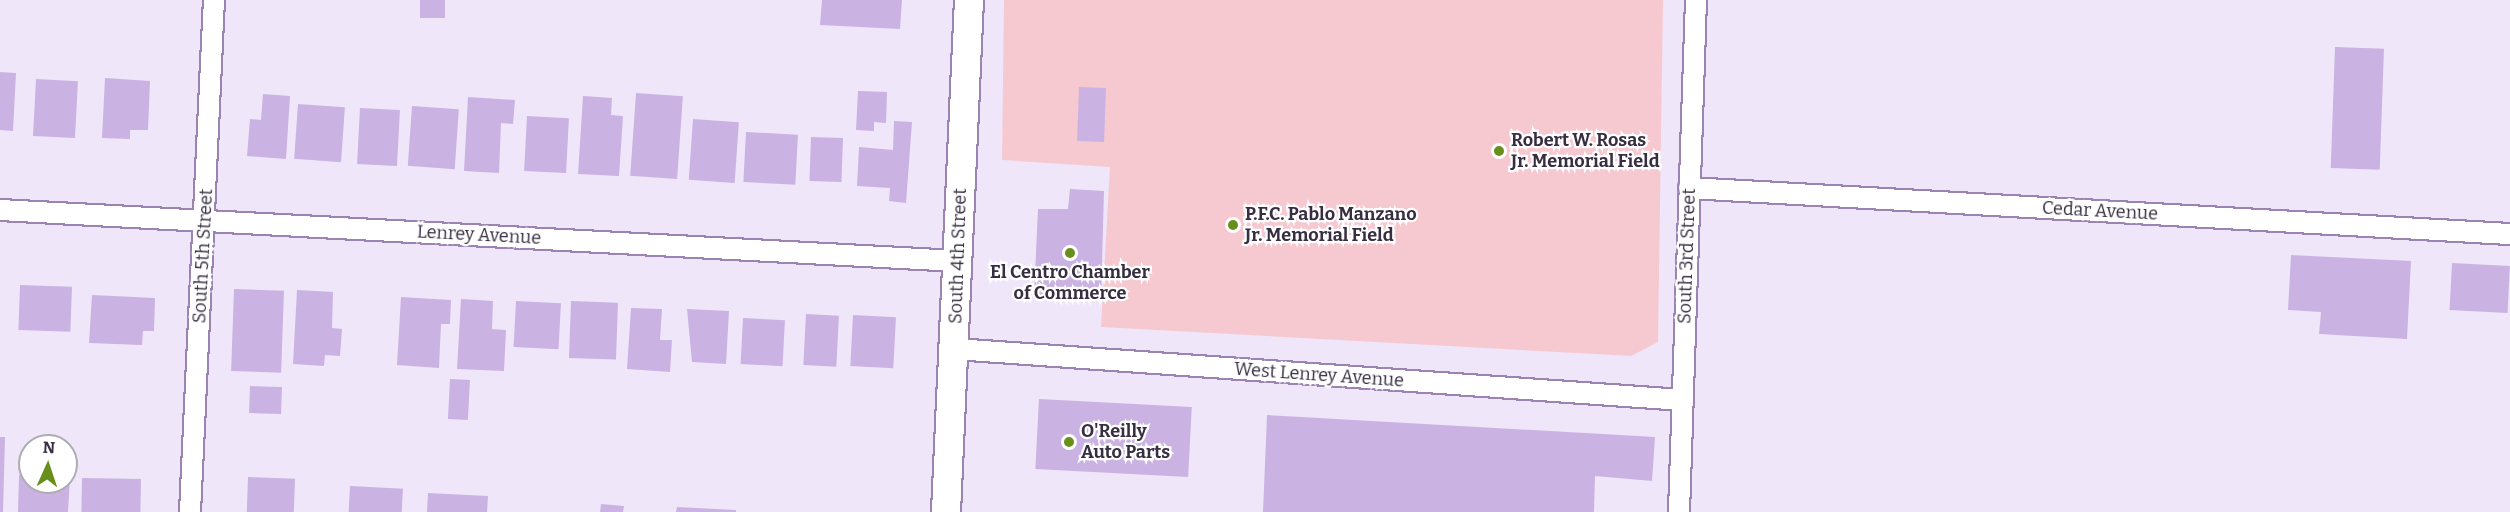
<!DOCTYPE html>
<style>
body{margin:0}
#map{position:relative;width:2510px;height:512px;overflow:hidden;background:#f0e6fa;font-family:Bitter,serif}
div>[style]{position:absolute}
.green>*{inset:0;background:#f6c9d1}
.building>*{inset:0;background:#cab2e3;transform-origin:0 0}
.roads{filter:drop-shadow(2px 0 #9b84b2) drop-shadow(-2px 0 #9b84b2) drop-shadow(0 2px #9b84b2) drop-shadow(0 -2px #9b84b2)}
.street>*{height:20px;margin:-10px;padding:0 10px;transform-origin:10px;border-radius:10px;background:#fff}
.secondary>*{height:28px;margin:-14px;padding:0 14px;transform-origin:14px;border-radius:14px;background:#fff}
.dots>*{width:16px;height:16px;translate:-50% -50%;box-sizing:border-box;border:3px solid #fff;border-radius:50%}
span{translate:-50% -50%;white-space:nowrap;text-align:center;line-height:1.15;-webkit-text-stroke:4.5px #fff;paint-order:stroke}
.poi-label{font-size:18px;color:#372e41;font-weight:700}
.left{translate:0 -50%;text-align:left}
.street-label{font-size:18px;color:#372e41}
.north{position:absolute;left:18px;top:434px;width:60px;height:60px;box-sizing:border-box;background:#fff;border:2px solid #afabb3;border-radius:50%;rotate:3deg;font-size:16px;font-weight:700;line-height:24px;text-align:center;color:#372e41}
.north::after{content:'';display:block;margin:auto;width:21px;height:27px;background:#688f1c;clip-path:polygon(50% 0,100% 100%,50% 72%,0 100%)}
</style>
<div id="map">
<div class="green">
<div style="clip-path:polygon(1004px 0,1663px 0,1658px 342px,1631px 356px,1101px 327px,1110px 167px,1002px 160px)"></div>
</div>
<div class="building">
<div style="left:420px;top:0;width:25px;height:18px"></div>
<div style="clip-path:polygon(822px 0,902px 0,900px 29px,820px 25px)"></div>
<div style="left:2335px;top:47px;width:49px;height:121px;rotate:2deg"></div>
<div style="clip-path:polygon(0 72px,16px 73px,13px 131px,0 130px)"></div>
<div style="clip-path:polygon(105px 78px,150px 81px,148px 130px,130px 130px,130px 139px,102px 138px)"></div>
<div style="left:36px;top:79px;width:42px;height:57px;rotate:3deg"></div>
<div style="left:1079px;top:87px;width:27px;height:54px;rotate:2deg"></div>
<div style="clip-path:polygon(858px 91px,887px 92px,886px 123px,874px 122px,874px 131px,856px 130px)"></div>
<div style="left:636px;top:93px;width:47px;height:83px;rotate:4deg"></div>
<div style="clip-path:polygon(263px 94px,290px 96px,286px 159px,247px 156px,250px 119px,261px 120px)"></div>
<div style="clip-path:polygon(583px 96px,612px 98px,611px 115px,623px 116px,619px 176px,578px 174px)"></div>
<div style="clip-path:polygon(468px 97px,515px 100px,513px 124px,501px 123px,499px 173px,464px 171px)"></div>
<div style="left:298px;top:104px;width:47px;height:55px;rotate:4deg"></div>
<div style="left:412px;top:106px;width:47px;height:60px;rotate:4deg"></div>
<div style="left:360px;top:108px;width:40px;height:56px;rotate:3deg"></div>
<div style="left:527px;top:116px;width:42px;height:55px;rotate:3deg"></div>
<div style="left:693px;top:119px;width:46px;height:61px;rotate:4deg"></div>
<div style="clip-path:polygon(894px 121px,912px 122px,906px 203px,889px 201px,890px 188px,857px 186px,859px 147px,893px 150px)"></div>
<div style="left:746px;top:132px;width:52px;height:50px;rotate:3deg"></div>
<div style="left:811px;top:137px;width:32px;height:44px;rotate:2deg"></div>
<div style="clip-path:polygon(1070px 189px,1104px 191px,1101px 301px,1034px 296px,1038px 209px,1068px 209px)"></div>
<div style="clip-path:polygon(2291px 255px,2411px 261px,2407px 339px,2319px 334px,2321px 312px,2288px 310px)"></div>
<div style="left:2452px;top:263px;width:58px;height:47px;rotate:3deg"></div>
<div style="left:20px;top:285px;width:52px;height:45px;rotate:2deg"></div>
<div style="left:234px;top:289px;width:50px;height:82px;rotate:2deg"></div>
<div style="clip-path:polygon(297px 290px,333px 292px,332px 328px,342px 329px,340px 356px,325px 355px,324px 366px,293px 364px)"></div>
<div style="clip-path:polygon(92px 295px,155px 298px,154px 331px,143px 331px,142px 345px,89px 343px)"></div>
<div style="clip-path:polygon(401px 297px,451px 300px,450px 324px,441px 324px,439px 368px,397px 365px)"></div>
<div style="clip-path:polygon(461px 299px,493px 301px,492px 329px,506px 330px,504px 371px,457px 369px)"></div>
<div style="left:516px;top:301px;width:45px;height:46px;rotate:3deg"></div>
<div style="left:571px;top:301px;width:47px;height:57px;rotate:2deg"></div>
<div style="clip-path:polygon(631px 308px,662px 309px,660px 340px,672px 340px,670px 372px,627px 369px)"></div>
<div style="clip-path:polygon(687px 309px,729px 311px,726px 364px,692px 362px)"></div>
<div style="left:806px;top:314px;width:33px;height:51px;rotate:3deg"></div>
<div style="left:853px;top:315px;width:43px;height:51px;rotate:3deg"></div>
<div style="left:743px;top:318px;width:42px;height:46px;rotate:3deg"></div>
<div style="left:450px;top:379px;width:20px;height:40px;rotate:3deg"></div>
<div style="left:250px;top:386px;width:32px;height:27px;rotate:2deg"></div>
<div style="left:1039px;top:399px;width:153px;height:70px;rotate:3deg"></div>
<div style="clip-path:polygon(1267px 415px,1655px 437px,1652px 481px,1595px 476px,1594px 512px,1263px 512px)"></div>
<div style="clip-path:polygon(0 437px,5px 437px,3px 512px,0 512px)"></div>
<div style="clip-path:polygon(19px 475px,30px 476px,30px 482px,70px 478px,68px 512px,18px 512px)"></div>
<div style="left:248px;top:477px;width:47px;height:35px;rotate:2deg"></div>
<div style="left:82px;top:478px;width:59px;height:34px;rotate:1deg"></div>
<div style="left:350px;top:486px;width:53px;height:26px;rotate:3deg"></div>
<div style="clip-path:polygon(428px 493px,488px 496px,487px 512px,427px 512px)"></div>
<div style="clip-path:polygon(601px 504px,624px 506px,623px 512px,600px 512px)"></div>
<div style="clip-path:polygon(677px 507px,736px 510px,736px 512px,676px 512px)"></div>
</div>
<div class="roads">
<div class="street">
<div style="left:1689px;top:188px;width:822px;rotate:3.21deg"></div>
<div style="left:0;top:210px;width:959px;rotate:3.05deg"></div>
<div style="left:955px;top:349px;width:729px;rotate:4.01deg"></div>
<div style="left:190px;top:512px;width:513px;rotate:-87.32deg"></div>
<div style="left:1679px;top:512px;width:512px;rotate:-88.1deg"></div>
</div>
<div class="secondary">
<div style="left:946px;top:512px;width:513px;rotate:-87.43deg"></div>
</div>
</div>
<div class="dots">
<div style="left:1499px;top:151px;background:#688f1c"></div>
<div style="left:1233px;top:225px;background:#688f1c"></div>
<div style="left:1070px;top:253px;background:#688f1c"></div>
<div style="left:1069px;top:442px;background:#688f1c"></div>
</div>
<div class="poi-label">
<span class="left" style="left:1511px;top:151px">Robert W. Rosas<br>Jr. Memorial Field</span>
<span class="left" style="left:1245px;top:225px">P.F.C. Pablo Manzano<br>Jr. Memorial Field</span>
<span style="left:1070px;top:283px">El Centro Chamber<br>of Commerce</span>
<span class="left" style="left:1081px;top:442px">O'Reilly<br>Auto Parts</span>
</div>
<div class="street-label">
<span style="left:2100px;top:211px;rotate:3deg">Cedar Avenue</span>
<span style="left:479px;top:235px;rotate:3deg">Lenrey Avenue</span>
<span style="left:203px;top:256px;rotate:-87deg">South 5th Street</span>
<span style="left:958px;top:256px;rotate:-88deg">South 4th Street</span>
<span style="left:1687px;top:256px;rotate:-88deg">South 3rd Street</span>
<span style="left:1319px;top:375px;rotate:4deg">West Lenrey Avenue</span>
</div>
<div class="north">N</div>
</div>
